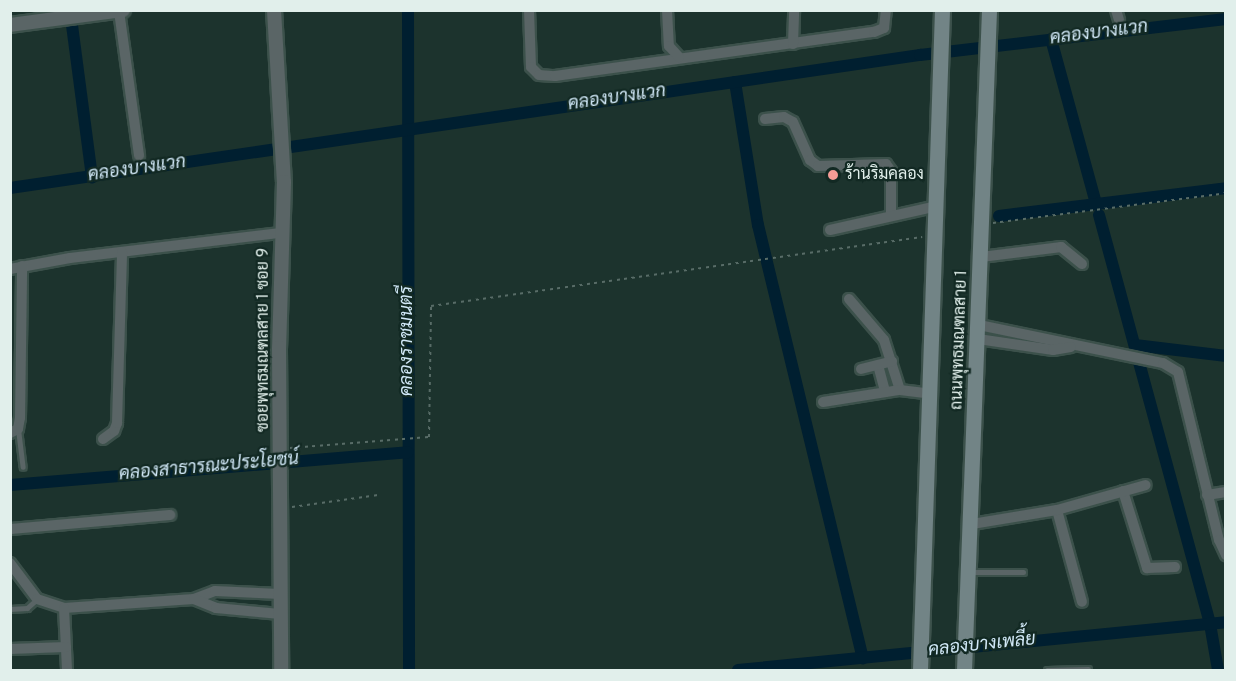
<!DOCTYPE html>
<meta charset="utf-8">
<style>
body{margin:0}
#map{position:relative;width:1236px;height:681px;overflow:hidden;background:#1c332d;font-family:Overpass,Sarabun,sans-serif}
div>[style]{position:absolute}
.canal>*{height:12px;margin:-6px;padding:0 6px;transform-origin:6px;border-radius:6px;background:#001f30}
.path>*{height:2px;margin-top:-1px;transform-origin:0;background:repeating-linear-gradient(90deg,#586c67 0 3px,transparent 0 7.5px)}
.roads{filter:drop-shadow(2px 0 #3c514b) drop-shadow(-2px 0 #3c514b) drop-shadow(0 2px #3c514b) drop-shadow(0 -2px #3c514b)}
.service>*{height:5px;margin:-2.5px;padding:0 2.5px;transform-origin:2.5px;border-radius:2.5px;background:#5a6566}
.minor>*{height:10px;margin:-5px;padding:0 5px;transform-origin:5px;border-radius:5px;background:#5a6566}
.tertiary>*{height:14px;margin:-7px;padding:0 7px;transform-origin:7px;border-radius:7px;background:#5a6566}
.secondary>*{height:15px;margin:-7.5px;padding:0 7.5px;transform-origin:7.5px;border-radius:7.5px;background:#728486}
.dots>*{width:16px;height:16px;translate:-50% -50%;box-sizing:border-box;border:3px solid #122923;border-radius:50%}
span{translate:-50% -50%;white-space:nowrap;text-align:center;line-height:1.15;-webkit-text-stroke:4.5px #122923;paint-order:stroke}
.poi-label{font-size:16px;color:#e1efeb}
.left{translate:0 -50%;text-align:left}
.street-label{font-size:16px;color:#e1efeb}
.water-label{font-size:18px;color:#d1e8f7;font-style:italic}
.frame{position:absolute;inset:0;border:12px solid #e1efeb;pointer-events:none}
</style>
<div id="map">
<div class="canal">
<div style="left:70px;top:10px;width:169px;rotate:82.5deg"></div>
<div style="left:408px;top:10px;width:660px;rotate:89.91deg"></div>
<div style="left:1051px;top:39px;width:171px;rotate:74.7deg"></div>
<div style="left:735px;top:82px;width:145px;rotate:80.9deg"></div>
<div style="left:758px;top:225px;width:446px;rotate:76.4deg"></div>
<div style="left:10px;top:188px;width:920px;rotate:-8.32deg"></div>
<div style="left:920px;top:55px;width:308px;rotate:-6.7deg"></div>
<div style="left:1099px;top:215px;width:424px;rotate:74.8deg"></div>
<div style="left:1210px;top:624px;width:47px;rotate:80.1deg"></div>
<div style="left:999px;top:216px;width:229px;rotate:-7deg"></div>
<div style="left:1135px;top:345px;width:92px;rotate:6.9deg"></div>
<div style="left:10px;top:485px;width:399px;rotate:-4.7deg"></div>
<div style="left:738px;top:670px;width:490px;rotate:-5.6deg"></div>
</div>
<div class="path">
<div style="left:993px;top:223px;width:235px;rotate:-7.3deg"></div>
<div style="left:290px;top:448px;width:139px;rotate:-4.5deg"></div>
<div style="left:429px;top:437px;width:131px;rotate:-89.1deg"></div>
<div style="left:431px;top:306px;width:496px;rotate:-8deg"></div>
<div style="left:292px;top:507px;width:87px;rotate:-7.9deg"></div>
</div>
<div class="roads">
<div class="service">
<div style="left:18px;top:429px;width:38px;rotate:83deg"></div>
<div style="left:970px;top:572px;width:53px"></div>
<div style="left:10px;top:609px;width:17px;rotate:-3deg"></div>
<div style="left:27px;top:608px;width:13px;rotate:-42deg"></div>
<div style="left:1047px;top:670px;width:41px;rotate:-1.4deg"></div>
</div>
<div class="minor">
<div style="left:529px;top:10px;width:57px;rotate:88deg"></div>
<div style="left:531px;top:67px;width:11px;rotate:45deg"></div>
<div style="left:539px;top:75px;width:16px;rotate:4deg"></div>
<div style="left:555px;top:76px;width:322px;rotate:-7.9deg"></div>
<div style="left:874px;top:32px;width:11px;rotate:-22deg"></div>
<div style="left:884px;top:28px;width:18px;rotate:-84deg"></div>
<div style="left:667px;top:10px;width:36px;rotate:87deg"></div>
<div style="left:669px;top:46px;width:15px;rotate:48deg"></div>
<div style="left:1116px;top:10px;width:10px;rotate:73deg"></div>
<div style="left:119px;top:11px;width:146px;rotate:82.1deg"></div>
<div style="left:793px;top:44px;width:34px;rotate:-88deg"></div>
<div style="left:765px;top:119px;width:19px;rotate:-6deg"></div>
<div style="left:784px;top:117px;width:10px;rotate:29deg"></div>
<div style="left:793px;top:122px;width:42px;rotate:65.9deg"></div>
<div style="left:810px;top:160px;width:10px;rotate:37deg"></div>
<div style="left:818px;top:166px;width:68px;rotate:-1.7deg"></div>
<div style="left:886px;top:164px;width:9px;rotate:54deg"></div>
<div style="left:891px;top:171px;width:43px;rotate:90deg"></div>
<div style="left:830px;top:230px;width:110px;rotate:-12.6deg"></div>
<div style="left:981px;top:257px;width:81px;rotate:-7.1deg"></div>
<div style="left:1061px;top:247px;width:27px;rotate:39deg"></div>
<div style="left:10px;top:269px;width:61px;rotate:-10.4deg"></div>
<div style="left:70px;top:258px;width:212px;rotate:-6.8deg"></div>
<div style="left:849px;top:299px;width:54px;rotate:49.5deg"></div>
<div style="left:884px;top:340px;width:52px;rotate:72.3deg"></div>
<div style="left:900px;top:390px;width:31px;rotate:7deg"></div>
<div style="left:979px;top:325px;width:188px;rotate:11.7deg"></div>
<div style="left:1163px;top:363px;width:17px;rotate:31deg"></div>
<div style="left:1178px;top:372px;width:173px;rotate:76.3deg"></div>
<div style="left:1219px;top:540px;width:17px;rotate:65deg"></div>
<div style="left:978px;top:339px;width:76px;rotate:8.3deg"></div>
<div style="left:1053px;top:350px;width:18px;rotate:-9deg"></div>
<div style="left:878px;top:365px;width:28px;rotate:75deg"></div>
<div style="left:861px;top:369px;width:32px;rotate:-14deg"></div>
<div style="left:823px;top:402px;width:78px;rotate:-8.9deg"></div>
<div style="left:10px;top:433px;width:9px;rotate:-27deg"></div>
<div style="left:18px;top:429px;width:11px;rotate:-80deg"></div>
<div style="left:20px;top:418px;width:152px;rotate:-89.2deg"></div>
<div style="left:103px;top:439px;width:14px;rotate:-36deg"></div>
<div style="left:114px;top:431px;width:9px;rotate:-69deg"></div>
<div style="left:117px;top:423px;width:171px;rotate:-88.3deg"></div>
<div style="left:1123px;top:491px;width:81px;rotate:72.7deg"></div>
<div style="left:1147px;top:568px;width:28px;rotate:-2deg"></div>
<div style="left:1207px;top:495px;width:19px;rotate:-9deg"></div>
<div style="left:1057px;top:510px;width:95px;rotate:74.8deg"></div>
<div style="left:972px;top:524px;width:86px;rotate:-9.4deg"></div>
<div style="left:1057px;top:510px;width:92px;rotate:-15.7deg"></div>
<div style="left:10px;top:529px;width:161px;rotate:-5deg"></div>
<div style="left:10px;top:563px;width:45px;rotate:53.1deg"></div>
<div style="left:37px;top:599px;width:28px;rotate:18deg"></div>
<div style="left:64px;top:608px;width:130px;rotate:-4deg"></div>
<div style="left:194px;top:599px;width:22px;rotate:-21deg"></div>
<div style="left:215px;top:591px;width:65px;rotate:2.6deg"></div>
<div style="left:194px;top:599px;width:24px;rotate:22deg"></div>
<div style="left:216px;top:608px;width:64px;rotate:5.4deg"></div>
<div style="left:64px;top:608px;width:62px;rotate:87.2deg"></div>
<div style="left:10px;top:649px;width:56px;rotate:-2deg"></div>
</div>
<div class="tertiary">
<div style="left:274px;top:10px;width:172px;rotate:86.7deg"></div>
<div style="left:284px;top:182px;width:166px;rotate:91.7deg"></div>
<div style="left:279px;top:348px;width:322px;rotate:89.6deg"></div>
<div style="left:10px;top:25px;width:114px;rotate:-7.6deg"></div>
</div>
<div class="secondary">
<div style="left:920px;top:670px;width:660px;rotate:-88.09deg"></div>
<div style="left:964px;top:670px;width:660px;rotate:-87.83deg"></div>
</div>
</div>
<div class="dots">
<div style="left:833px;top:175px;background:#f59c96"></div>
</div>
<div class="poi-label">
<span class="left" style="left:845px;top:175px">ร้านริมคลอง</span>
</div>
<div class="street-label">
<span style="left:264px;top:340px;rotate:-90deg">ซอยพุทธมณฑลสาย 1 ซอย 9</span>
<span style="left:960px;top:340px;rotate:-88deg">ถนนพุทธมณฑลสาย 1</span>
</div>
<div class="water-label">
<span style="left:1099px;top:34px;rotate:-7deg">คลองบางแวก</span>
<span style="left:617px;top:99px;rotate:-8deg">คลองบางแวก</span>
<span style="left:137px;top:170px;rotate:-8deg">คลองบางแวก</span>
<span style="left:408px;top:341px;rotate:-90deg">คลองราชมนตรี</span>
<span style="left:209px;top:468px;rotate:-5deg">คลองสาธารณะประโยชน์</span>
<span style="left:982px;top:646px;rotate:-6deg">คลองบางเพลี้ย</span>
</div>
<div class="frame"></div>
</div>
